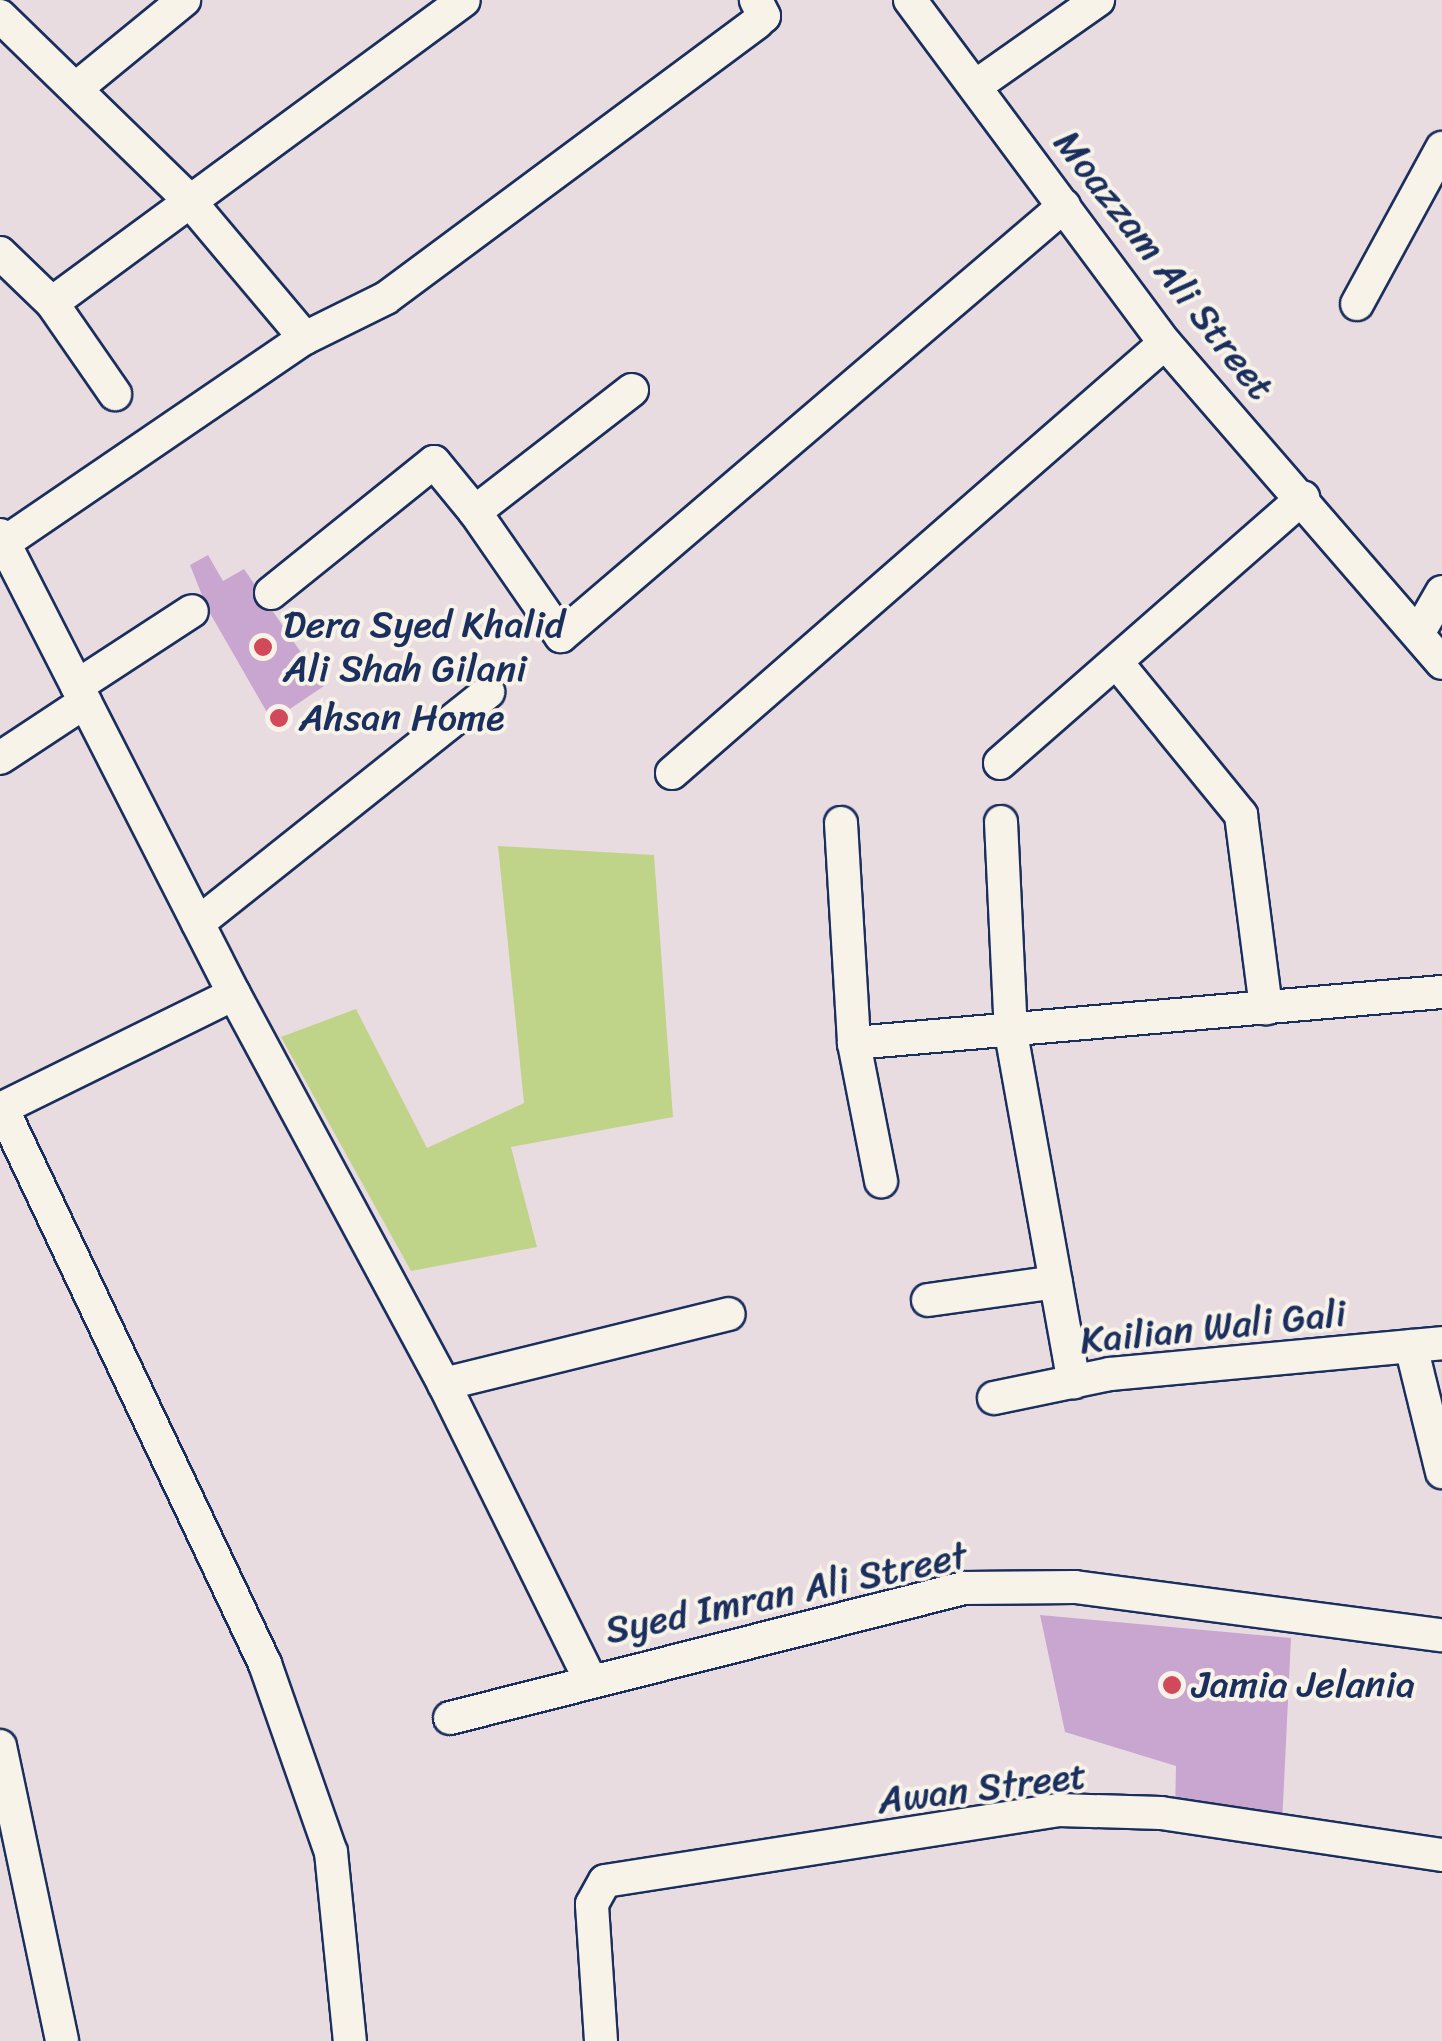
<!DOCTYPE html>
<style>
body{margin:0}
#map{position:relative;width:1442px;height:2041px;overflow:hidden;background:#e9dce1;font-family:Sriracha,sans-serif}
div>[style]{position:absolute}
.green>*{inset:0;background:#c0d489}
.building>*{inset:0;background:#c9a6d0}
.roads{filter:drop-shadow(2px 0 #1b2f5e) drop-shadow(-2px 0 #1b2f5e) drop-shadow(0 2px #1b2f5e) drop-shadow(0 -2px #1b2f5e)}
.minor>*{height:32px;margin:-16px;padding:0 16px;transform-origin:16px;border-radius:16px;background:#f7f3e8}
.dots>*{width:28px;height:28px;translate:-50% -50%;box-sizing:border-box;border:5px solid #f7f3e8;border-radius:50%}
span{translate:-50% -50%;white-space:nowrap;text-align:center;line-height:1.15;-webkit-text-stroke:8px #f7f3e8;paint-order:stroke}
.street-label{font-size:38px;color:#1b2f5e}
.poi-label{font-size:38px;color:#1b2f5e}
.left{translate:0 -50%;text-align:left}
</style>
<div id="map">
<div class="green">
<div style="clip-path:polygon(498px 846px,654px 855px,673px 1117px,511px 1147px,537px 1247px,411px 1271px,281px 1037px,356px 1009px,427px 1148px,524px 1103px)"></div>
</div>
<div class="building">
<div style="clip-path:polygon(208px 555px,223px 581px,244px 569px,324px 686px,272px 721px,207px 608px,190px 565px)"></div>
<div style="clip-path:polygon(1040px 1615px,1291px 1638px,1282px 1825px,1175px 1813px,1176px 1766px,1065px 1732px)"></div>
</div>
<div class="roads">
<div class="minor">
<div style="left:910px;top:0;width:427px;rotate:53.4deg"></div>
<div style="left:1165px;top:343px;width:423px;rotate:49.1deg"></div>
<div style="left:0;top:16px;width:261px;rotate:44.2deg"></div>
<div style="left:187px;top:198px;width:183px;rotate:49.9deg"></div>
<div style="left:977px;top:85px;width:148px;rotate:-35.1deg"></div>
<div style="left:79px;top:86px;width:136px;rotate:-39.3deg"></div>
<div style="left:0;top:253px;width:72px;rotate:43.9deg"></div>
<div style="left:52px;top:303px;width:511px;rotate:-36.33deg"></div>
<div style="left:52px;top:303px;width:111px;rotate:55.3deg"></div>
<div style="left:1357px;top:304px;width:178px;rotate:-61.4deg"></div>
<div style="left:632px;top:390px;width:199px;rotate:142.2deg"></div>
<div style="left:475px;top:512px;width:151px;rotate:55.3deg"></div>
<div style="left:561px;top:636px;width:662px;rotate:-40.53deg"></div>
<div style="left:0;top:535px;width:515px;rotate:62.99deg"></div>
<div style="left:234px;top:994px;width:261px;rotate:153.8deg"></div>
<div style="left:4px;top:543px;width:364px;rotate:-34.3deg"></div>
<div style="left:305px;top:338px;width:90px;rotate:-26.3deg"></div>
<div style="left:386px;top:298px;width:462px;rotate:-36.6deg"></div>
<div style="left:757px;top:22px;width:9px;rotate:-41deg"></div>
<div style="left:764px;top:16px;width:18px;rotate:-117deg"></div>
<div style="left:271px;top:593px;width:209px;rotate:-38.8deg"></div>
<div style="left:434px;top:462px;width:65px;rotate:50.6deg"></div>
<div style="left:1419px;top:632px;width:46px;rotate:-60.1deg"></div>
<div style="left:1118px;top:664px;width:195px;rotate:50.8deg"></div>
<div style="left:1241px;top:815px;width:195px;rotate:82.6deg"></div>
<div style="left:77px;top:686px;width:137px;rotate:-33.1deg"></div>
<div style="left:0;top:758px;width:102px;rotate:-33.4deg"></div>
<div style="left:1000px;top:763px;width:403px;rotate:-41.2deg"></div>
<div style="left:672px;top:773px;width:654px;rotate:-41.1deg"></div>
<div style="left:1001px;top:822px;width:211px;rotate:87.3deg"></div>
<div style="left:1011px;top:1033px;width:355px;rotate:79.8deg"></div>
<div style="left:841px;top:823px;width:220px;rotate:86.6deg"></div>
<div style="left:854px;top:1043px;width:590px;rotate:-4.96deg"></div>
<div style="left:198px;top:923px;width:371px;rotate:-38.5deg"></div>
<div style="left:234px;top:994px;width:443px;rotate:61.7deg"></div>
<div style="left:444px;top:1384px;width:328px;rotate:63.7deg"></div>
<div style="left:854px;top:1043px;width:141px;rotate:78.9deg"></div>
<div style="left:2px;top:1108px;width:615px;rotate:64.68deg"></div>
<div style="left:265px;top:1664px;width:199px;rotate:70.7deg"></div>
<div style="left:331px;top:1852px;width:190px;rotate:84.3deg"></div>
<div style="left:928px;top:1300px;width:129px;rotate:-8deg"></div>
<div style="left:1411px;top:1346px;width:130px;rotate:76.2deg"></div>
<div style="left:444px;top:1384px;width:293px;rotate:-13.8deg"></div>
<div style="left:994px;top:1398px;width:118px;rotate:-11.7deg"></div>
<div style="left:1110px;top:1374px;width:333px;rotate:-5.3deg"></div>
<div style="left:450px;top:1718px;width:530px;rotate:-14.19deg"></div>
<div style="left:964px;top:1588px;width:111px;rotate:-0.5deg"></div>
<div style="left:1075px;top:1587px;width:370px;rotate:7.5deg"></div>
<div style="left:0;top:1746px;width:301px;rotate:78.1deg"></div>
<div style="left:601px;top:2041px;width:137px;rotate:-93.8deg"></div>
<div style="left:592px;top:1904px;width:26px;rotate:-61deg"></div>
<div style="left:605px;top:1881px;width:460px;rotate:-8.9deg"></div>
<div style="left:1059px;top:1810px;width:102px;rotate:1.7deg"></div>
<div style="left:1161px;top:1813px;width:284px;rotate:8.5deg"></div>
</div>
</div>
<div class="dots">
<div style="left:263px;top:647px;background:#d1495b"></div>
<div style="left:279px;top:718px;background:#d1495b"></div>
<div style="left:1172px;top:1685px;background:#d1495b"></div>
</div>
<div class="street-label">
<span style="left:1164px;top:265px;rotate:52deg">Moazzam Ali Street</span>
<span style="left:1213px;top:1327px;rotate:-6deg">Kailian Wali Gali</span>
<span style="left:786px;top:1593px;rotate:-12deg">Syed Imran Ali Street</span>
<span style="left:982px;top:1788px;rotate:-7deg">Awan Street</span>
</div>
<div class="poi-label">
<span class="left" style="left:283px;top:647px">Dera Syed Khalid<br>Ali Shah Gilani</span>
<span class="left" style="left:299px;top:718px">Ahsan Home</span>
<span class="left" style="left:1192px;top:1685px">Jamia Jelania</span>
</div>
</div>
